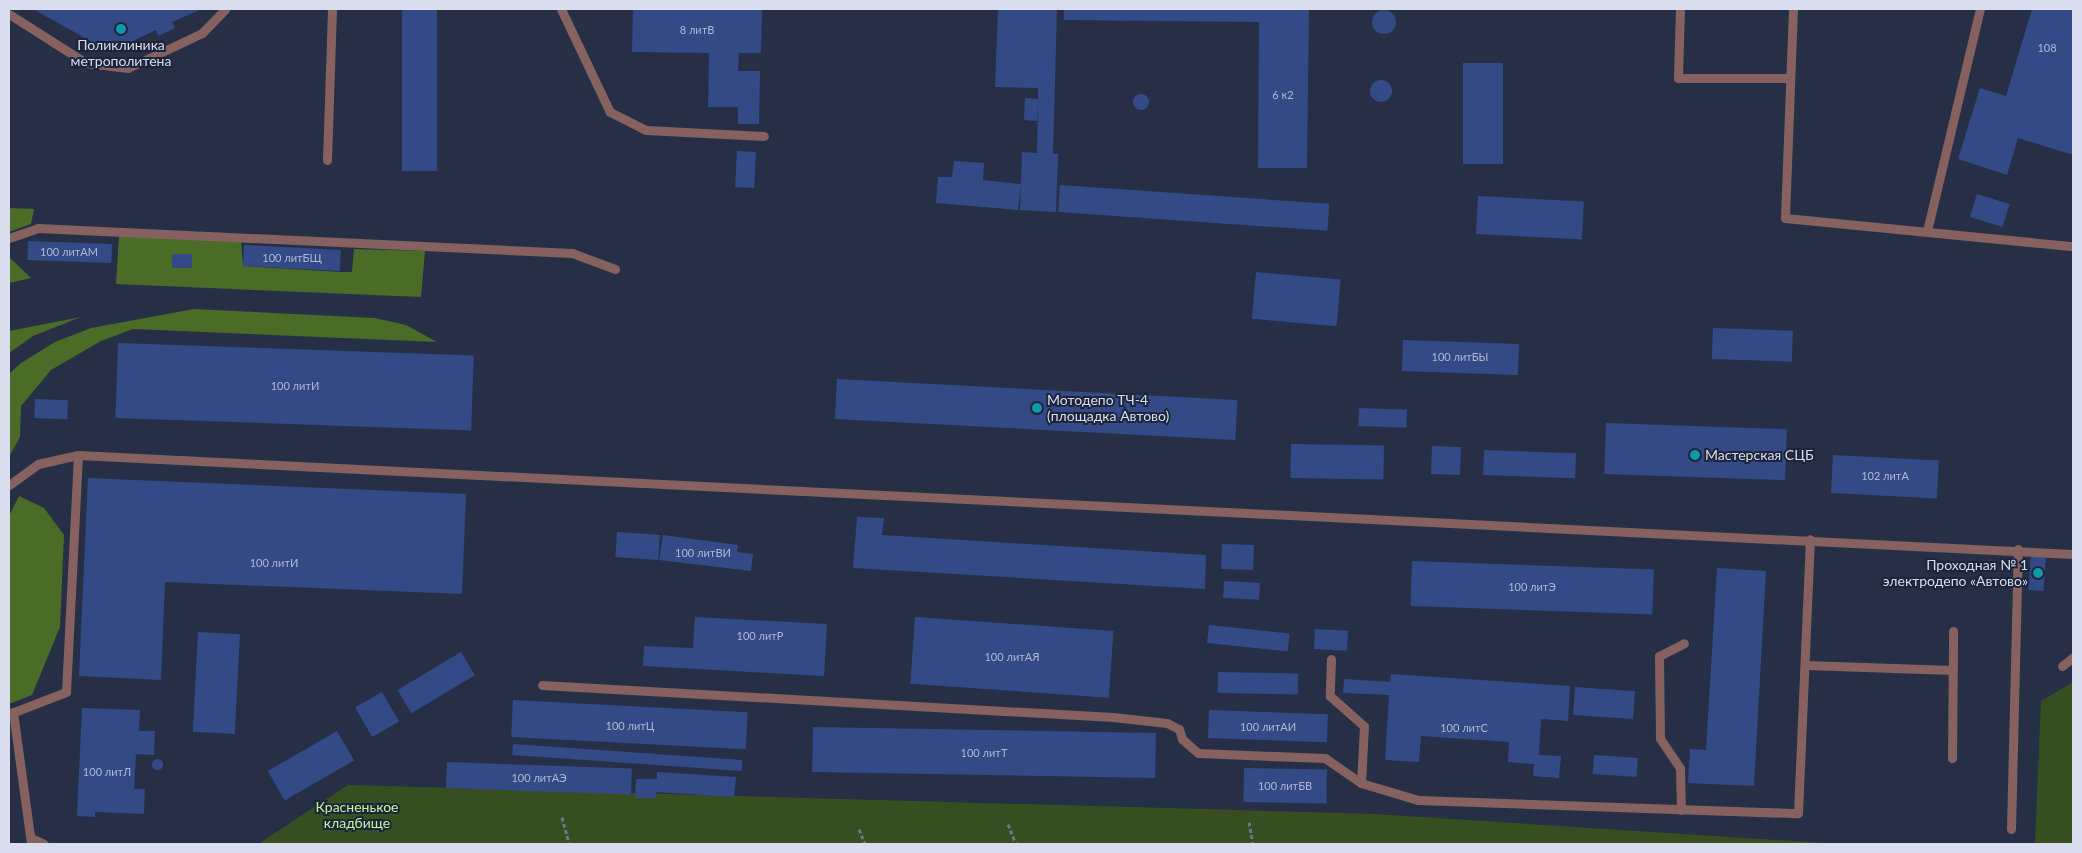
<!DOCTYPE html>
<meta charset="utf-8">
<style>
body{margin:0}
#map{position:relative;width:2082px;height:853px;overflow:hidden;background:#262f46;font-family:Lato,sans-serif}
div>[style]{position:absolute}
.green>*{inset:0;background:#374f20}
.forest>*{inset:0;background:#4a6c27}
.building>*{inset:0;background:#344a87;transform-origin:0 0}
.round{border-radius:50%}
.path>*{height:3px;margin-top:-1.5px;transform-origin:0;background:repeating-linear-gradient(90deg,#6e768a 0 4px,transparent 0 6.5px)}
.service>*{height:9px;margin:-4.5px;padding:0 4.5px;transform-origin:4.5px;border-radius:4.5px;background:#85615f}
.dots>*{width:14px;height:14px;translate:-50% -50%;box-sizing:border-box;border:2px solid #1c253b;border-radius:50%}
span{translate:-50% -50%;white-space:nowrap;text-align:center;line-height:1.15;-webkit-text-stroke:4px #1c253b;paint-order:stroke}
.number-label{font-size:11px;color:#afb9d4}
.number-label span{-webkit-text-stroke-width:0}
.poi-label{font-size:14px;color:#d8deed}
.left{translate:0 -50%;text-align:left}
.right{translate:-100% -50%;text-align:right}
.park-label{font-size:14px;color:#c2f594}
.frame{position:absolute;inset:0;border:10px solid #d8deed;pointer-events:none}
</style>
<div id="map">
<div class="green">
<div style="clip-path:polygon(2073px 682px,2073px 844px,2035px 844px,2041px 701px)"></div>
<div style="clip-path:polygon(348px 785px,1375px 814px,1839px 844px,258px 844px)"></div>
</div>
<div class="forest">
<div style="clip-path:polygon(9px 208px,34px 209px,31px 224px,9px 232px)"></div>
<div style="clip-path:polygon(119px 236px,241px 241px,243px 266px,340px 272px,352px 272px,354px 249px,425px 251px,421px 297px,116px 284px)"></div>
<div style="clip-path:polygon(9px 257px,31px 278px,9px 283px)"></div>
<div style="clip-path:polygon(194px 309px,375px 318px,406px 325px,437px 342px,133px 329px,101px 341px,51px 370px,21px 406px,20px 437px,9px 457px,9px 374px,21px 363px,55px 342px,91px 328px)"></div>
<div style="clip-path:polygon(81px 317px,33px 336px,9px 353px,9px 331px)"></div>
<div style="clip-path:polygon(19px 496px,44px 508px,64px 535px,60px 627px,32px 695px,9px 704px,9px 516px)"></div>
</div>
<div class="building">
<div style="clip-path:polygon(33px 9px,202px 9px,172px 22px,175px 28px,158px 36px,156px 30px,110px 52px)"></div>
<div style="left:402px;top:9px;width:35px;height:162px"></div>
<div style="clip-path:polygon(633px 9px,762px 9px,761px 53px,739px 53px,738px 71px,760px 71px,759px 124px,738px 124px,738px 107px,708px 107px,709px 53px,632px 52px)"></div>
<div style="clip-path:polygon(998px 9px,1057px 9px,1053px 154px,1058px 154px,1056px 212px,1020px 210px,1022px 152px,1037px 153px,1038px 102px,1037px 121px,1024px 120px,1025px 98px,1038px 99px,1038px 88px,995px 87px)"></div>
<div style="clip-path:polygon(1064px 9px,1309px 9px,1307px 168px,1258px 168px,1259px 22px,1064px 20px)"></div>
<div style="clip-path:polygon(2032px 9px,2073px 9px,2073px 155px,2018px 138px,2007px 175px,1958px 159px,1980px 88px,2006px 96px)"></div>
<div class="round" style="left:1372px;top:10px;width:24px;height:24px"></div>
<div style="left:1463px;top:63px;width:40px;height:101px"></div>
<div class="round" style="left:1370px;top:80px;width:22px;height:22px"></div>
<div class="round" style="left:1133px;top:94px;width:16px;height:16px"></div>
<div style="left:737px;top:151px;width:19px;height:36px;rotate:3deg"></div>
<div style="clip-path:polygon(954px 161px,984px 163px,983px 180px,1021px 184px,1018px 210px,936px 203px,938px 177px,952px 177px)"></div>
<div style="left:1060px;top:185px;width:270px;height:27px;rotate:4deg"></div>
<div style="left:1977px;top:194px;width:34px;height:24px;rotate:17deg"></div>
<div style="left:1478px;top:196px;width:106px;height:38px;rotate:3deg"></div>
<div style="left:28px;top:241px;width:84px;height:19px;rotate:2deg"></div>
<div style="left:244px;top:245px;width:97px;height:21px;rotate:3deg"></div>
<div style="left:172px;top:254px;width:20px;height:14px"></div>
<div style="left:1256px;top:272px;width:85px;height:47px;rotate:5deg"></div>
<div style="left:1713px;top:328px;width:80px;height:31px;rotate:2deg"></div>
<div style="left:1403px;top:340px;width:116px;height:31px;rotate:2deg"></div>
<div style="left:118px;top:343px;width:356px;height:75px;rotate:2deg"></div>
<div style="left:837px;top:379px;width:401px;height:40px;rotate:3deg"></div>
<div style="left:35px;top:399px;width:33px;height:19px;rotate:2deg"></div>
<div style="left:1359px;top:408px;width:48px;height:18px;rotate:2deg"></div>
<div style="left:1606px;top:423px;width:181px;height:51px;rotate:2deg"></div>
<div style="left:1291px;top:444px;width:93px;height:34px;rotate:1deg"></div>
<div style="left:1432px;top:446px;width:29px;height:28px;rotate:2deg"></div>
<div style="left:1484px;top:450px;width:92px;height:25px;rotate:2deg"></div>
<div style="left:1833px;top:455px;width:106px;height:38px;rotate:3deg"></div>
<div style="clip-path:polygon(88px 478px,466px 494px,462px 594px,165px 582px,161px 680px,79px 676px)"></div>
<div style="clip-path:polygon(857px 517px,884px 518px,882px 535px,1206px 555px,1205px 589px,853px 568px)"></div>
<div style="left:617px;top:532px;width:43px;height:25px;rotate:4deg"></div>
<div style="clip-path:polygon(663px 535px,738px 545px,737px 552px,753px 554px,751px 571px,659px 560px)"></div>
<div style="left:1222px;top:544px;width:32px;height:25px;rotate:2deg"></div>
<div style="left:2031px;top:554px;width:15px;height:36px;rotate:4deg"></div>
<div style="left:1412px;top:561px;width:242px;height:45px;rotate:2deg"></div>
<div style="clip-path:polygon(1717px 568px,1766px 571px,1754px 786px,1688px 783px,1690px 749px,1706px 750px)"></div>
<div style="left:1224px;top:581px;width:36px;height:17px;rotate:3deg"></div>
<div style="clip-path:polygon(695px 617px,827px 624px,824px 676px,643px 666px,644px 646px,693px 648px)"></div>
<div style="left:915px;top:617px;width:199px;height:67px;rotate:4deg"></div>
<div style="left:1209px;top:625px;width:81px;height:18px;rotate:6deg"></div>
<div style="left:1315px;top:629px;width:33px;height:20px;rotate:3deg"></div>
<div style="left:198px;top:632px;width:42px;height:100px;rotate:3deg"></div>
<div style="left:461px;top:652px;width:27px;height:74px;rotate:59deg"></div>
<div style="left:1218px;top:672px;width:80px;height:21px;rotate:1deg"></div>
<div style="clip-path:polygon(1391px 674px,1570px 686px,1568px 721px,1541px 719px,1539px 755px,1561px 756px,1559px 778px,1533px 776px,1534px 764px,1508px 762px,1509px 742px,1421px 736px,1419px 762px,1385px 760px,1389px 695px,1343px 693px,1344px 679px,1390px 682px)"></div>
<div style="left:1575px;top:687px;width:60px;height:28px;rotate:4deg"></div>
<div style="left:382px;top:692px;width:34px;height:31px;rotate:60deg"></div>
<div style="left:513px;top:700px;width:235px;height:37px;rotate:3deg"></div>
<div style="clip-path:polygon(82px 708px,140px 710px,139px 731px,155px 731px,154px 755px,136px 754px,134px 789px,145px 789px,144px 814px,95px 812px,95px 817px,77px 816px)"></div>
<div style="left:1209px;top:710px;width:119px;height:28px;rotate:2deg"></div>
<div style="left:813px;top:727px;width:343px;height:45px;rotate:1deg"></div>
<div style="left:337px;top:731px;width:34px;height:80px;rotate:60deg"></div>
<div style="left:513px;top:744px;width:230px;height:11px;rotate:4deg"></div>
<div style="left:1594px;top:755px;width:44px;height:19px;rotate:4deg"></div>
<div class="round" style="left:151.5px;top:758.5px;width:11px;height:11px"></div>
<div style="left:447px;top:762px;width:185px;height:26px;rotate:2deg"></div>
<div style="left:1244px;top:768px;width:83px;height:34px;rotate:1deg"></div>
<div style="clip-path:polygon(657px 772px,736px 777px,734px 797px,656px 792px,656px 798px,635px 798px,636px 779px,657px 779px)"></div>
</div>
<div class="path">
<div style="left:562px;top:817px;width:28px;rotate:75deg"></div>
<div style="left:1249px;top:822px;width:22px;rotate:80deg"></div>
<div style="left:1008px;top:824px;width:22px;rotate:68deg"></div>
<div style="left:859px;top:829px;width:16px;rotate:68deg"></div>
</div>
<div class="service">
<div style="left:561px;top:9px;width:114px;rotate:64.6deg"></div>
<div style="left:610px;top:112px;width:40px;rotate:26.6deg"></div>
<div style="left:646px;top:130px;width:118px;rotate:2.9deg"></div>
<div style="left:1680px;top:9px;width:69px;rotate:91.7deg"></div>
<div style="left:1678px;top:78px;width:112px"></div>
<div style="left:1793px;top:9px;width:209px;rotate:92.2deg"></div>
<div style="left:1785px;top:218px;width:289px;rotate:5.6deg"></div>
<div style="left:9px;top:14px;width:91px;rotate:32.5deg"></div>
<div style="left:86px;top:63px;width:42px;rotate:6.8deg"></div>
<div style="left:128px;top:68px;width:82px;rotate:-25.3deg"></div>
<div style="left:202px;top:33px;width:33px;rotate:-46deg"></div>
<div style="left:327px;top:160px;width:151px;rotate:-88.1deg"></div>
<div style="left:1927px;top:231px;width:228px;rotate:-76.6deg"></div>
<div style="left:9px;top:238px;width:31px;rotate:-19deg"></div>
<div style="left:38px;top:228px;width:535px;rotate:2.68deg"></div>
<div style="left:572px;top:253px;width:46px;rotate:20.4deg"></div>
<div style="left:9px;top:485px;width:36px;rotate:-36deg"></div>
<div style="left:38px;top:464px;width:41px;rotate:-12.7deg"></div>
<div style="left:78px;top:455px;width:1997px;rotate:2.84deg"></div>
<div style="left:1331px;top:659px;width:37px;rotate:92deg"></div>
<div style="left:1330px;top:696px;width:45px;rotate:41.4deg"></div>
<div style="left:1364px;top:726px;width:57px;rotate:93deg"></div>
<div style="left:1361px;top:783px;width:59px;rotate:16.6deg"></div>
<div style="left:1418px;top:800px;width:380px;rotate:2deg"></div>
<div style="left:1798px;top:813px;width:274px;rotate:-87.5deg"></div>
<div style="left:1805px;top:665px;width:148px;rotate:1.9deg"></div>
<div style="left:2062px;top:666px;width:14px;rotate:-39deg"></div>
<div style="left:542px;top:685px;width:572px;rotate:3.21deg"></div>
<div style="left:1113px;top:717px;width:54px;rotate:6.3deg"></div>
<div style="left:1167px;top:723px;width:13px;rotate:27deg"></div>
<div style="left:1179px;top:729px;width:10px;rotate:73deg"></div>
<div style="left:1182px;top:739px;width:21px;rotate:41deg"></div>
<div style="left:1198px;top:753px;width:127px;rotate:2.3deg"></div>
<div style="left:1325px;top:758px;width:44px;rotate:34.8deg"></div>
<div style="left:13px;top:712px;width:133px;rotate:82.2deg"></div>
<div style="left:9px;top:714px;width:61px;rotate:-21.1deg"></div>
<div style="left:66px;top:692px;width:237px;rotate:-87.1deg"></div>
<div style="left:1952px;top:758px;width:127px;rotate:-89.5deg"></div>
<div style="left:1681px;top:810px;width:42px;rotate:-91.4deg"></div>
<div style="left:1680px;top:768px;width:36px;rotate:-124deg"></div>
<div style="left:1660px;top:738px;width:82px;rotate:-90.7deg"></div>
<div style="left:1659px;top:656px;width:28px;rotate:-27deg"></div>
<div style="left:2011px;top:829px;width:280px;rotate:-88.6deg"></div>
<div style="left:31px;top:838px;width:14px;rotate:25deg"></div>
</div>
<div class="dots">
<div style="left:121px;top:29px;background:#0f9aa8"></div>
<div style="left:1037px;top:408px;background:#0f9aa8"></div>
<div style="left:1695px;top:455px;background:#0f9aa8"></div>
<div style="left:2038px;top:573px;background:#0f9aa8"></div>
</div>
<div class="number-label">
<span style="left:697px;top:30px">8 литВ</span>
<span style="left:2047px;top:48px">108</span>
<span style="left:1283px;top:95px">6 к2</span>
<span style="left:69px;top:252px">100 литАМ</span>
<span style="left:292px;top:258px">100 литБЩ</span>
<span style="left:1460px;top:357px">100 литБЫ</span>
<span style="left:295px;top:386px">100 литИ</span>
<span style="left:1885px;top:476px">102 литА</span>
<span style="left:703px;top:553px">100 литВИ</span>
<span style="left:274px;top:563px">100 литИ</span>
<span style="left:1532px;top:587px">100 литЭ</span>
<span style="left:760px;top:636px">100 литР</span>
<span style="left:1012px;top:657px">100 литАЯ</span>
<span style="left:630px;top:726px">100 литЦ</span>
<span style="left:1268px;top:727px">100 литАИ</span>
<span style="left:1464px;top:728px">100 литС</span>
<span style="left:984px;top:753px">100 литТ</span>
<span style="left:107px;top:772px">100 литЛ</span>
<span style="left:539px;top:778px">100 литАЭ</span>
<span style="left:1285px;top:786px">100 литБВ</span>
</div>
<div class="poi-label">
<span style="left:121px;top:53px">Поликлиника<br>метрополитена</span>
<span class="left" style="left:1047px;top:408px">Мотодепо ТЧ-4<br>(площадка Автово)</span>
<span class="left" style="left:1705px;top:455px">Мастерская СЦБ</span>
<span class="right" style="left:2028px;top:573px">Проходная № 1<br>электродепо «Автово»</span>
</div>
<div class="park-label">
<span style="left:357px;top:815px">Красненькое<br>кладбище</span>
</div>
<div class="frame"></div>
</div>
